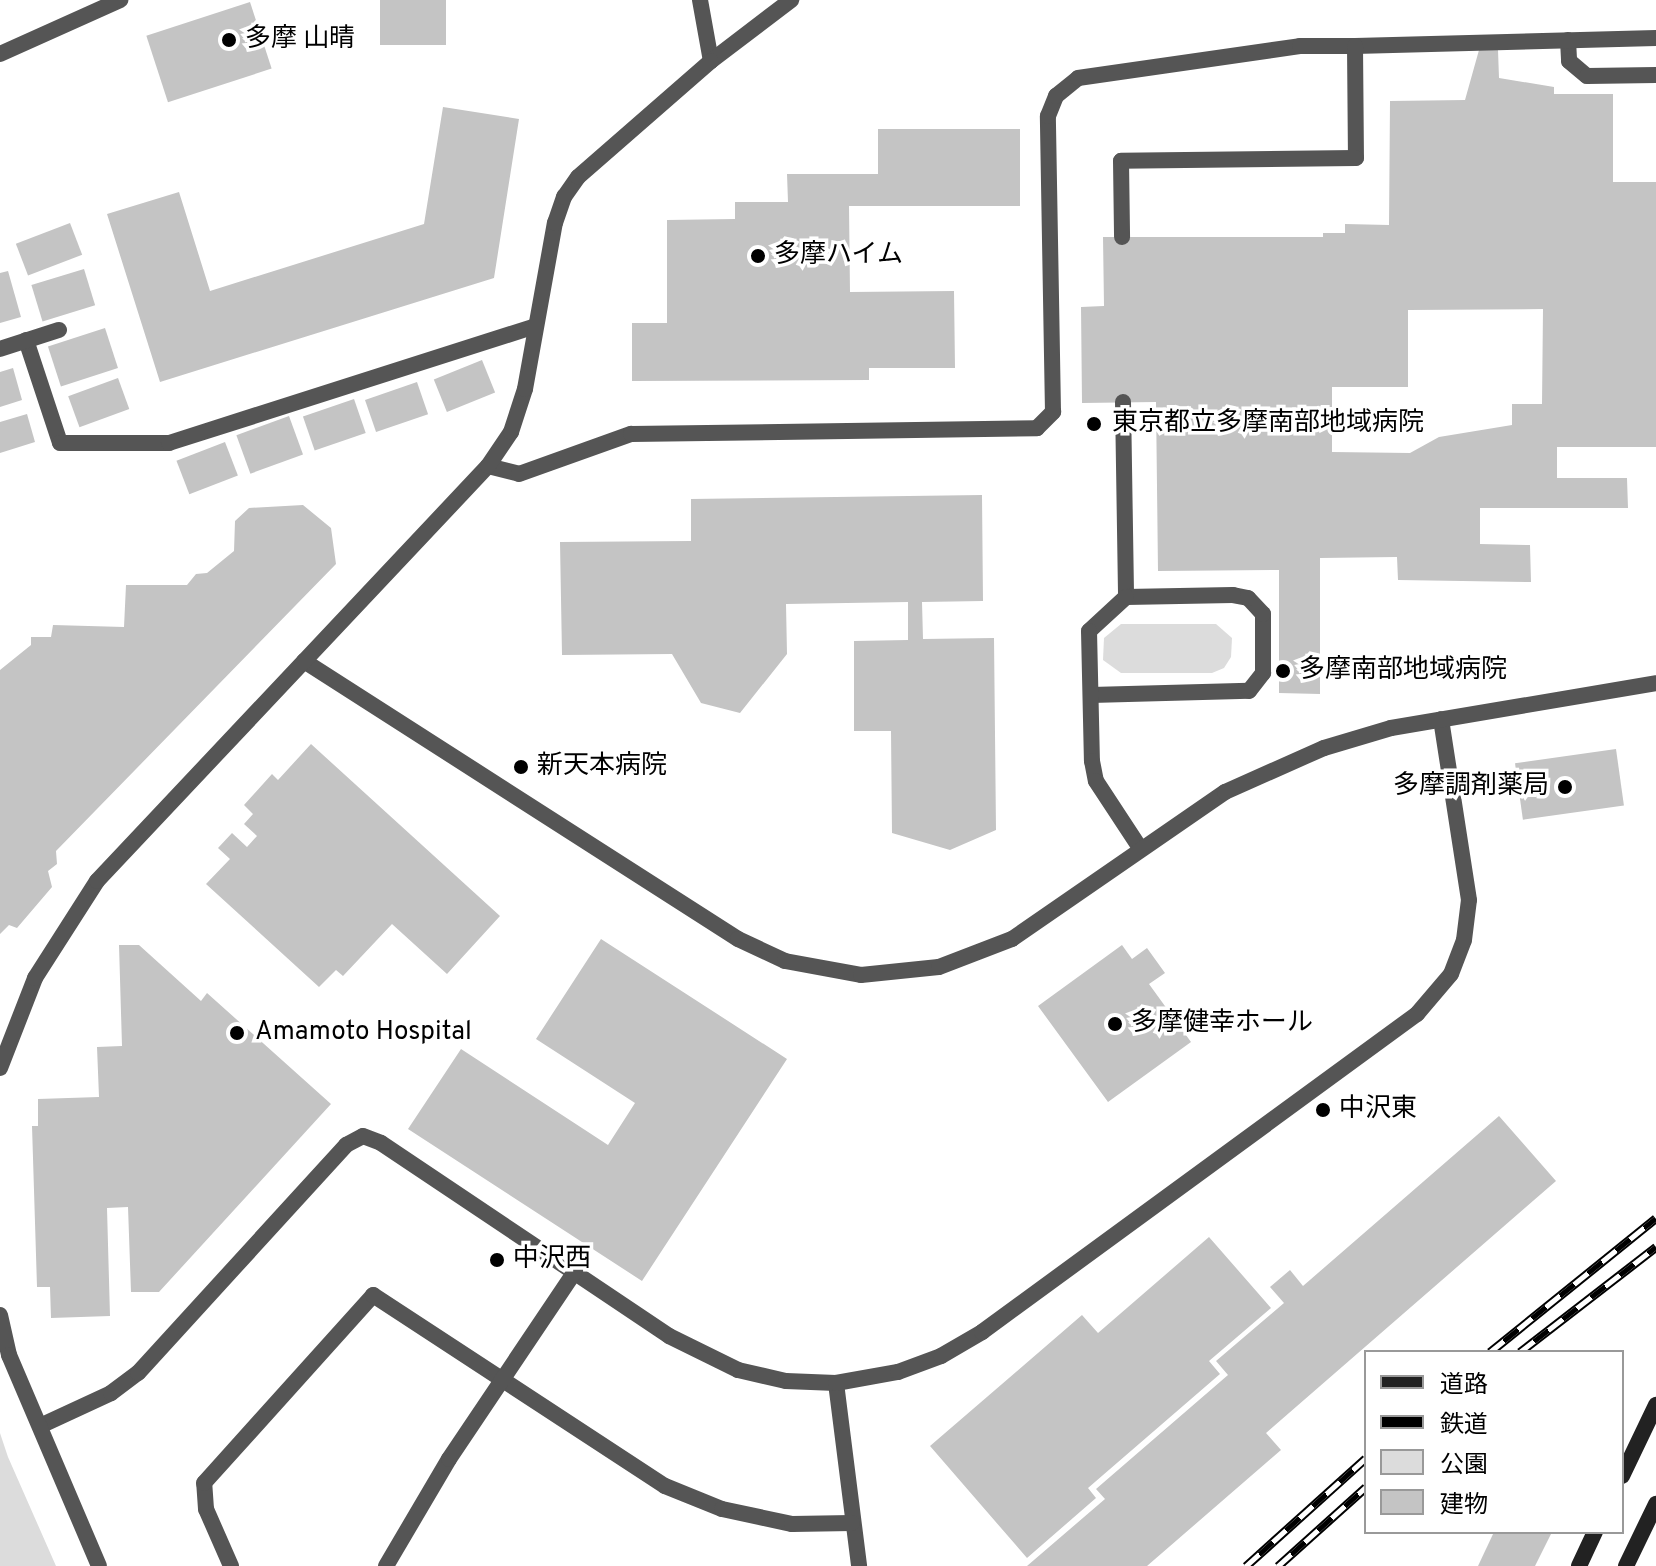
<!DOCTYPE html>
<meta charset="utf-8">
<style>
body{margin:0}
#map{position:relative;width:1656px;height:1566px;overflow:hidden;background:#fff;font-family:Overpass,"Noto Sans JP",sans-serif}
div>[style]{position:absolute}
.green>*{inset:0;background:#dcdcdc}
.building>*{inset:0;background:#c4c4c4;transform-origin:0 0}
.service>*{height:16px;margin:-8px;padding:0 8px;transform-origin:8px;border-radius:8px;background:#555}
.minor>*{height:16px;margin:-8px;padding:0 8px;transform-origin:8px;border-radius:8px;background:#555}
.tertiary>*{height:16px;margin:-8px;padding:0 8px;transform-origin:8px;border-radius:8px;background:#555}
.secondary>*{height:16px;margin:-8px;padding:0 8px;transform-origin:8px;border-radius:8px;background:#222}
.rail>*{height:9px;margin-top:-4.5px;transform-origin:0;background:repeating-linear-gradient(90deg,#fff 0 18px,#000 0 36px);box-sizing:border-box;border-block:2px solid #000}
.dots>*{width:22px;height:22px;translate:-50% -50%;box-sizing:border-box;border:4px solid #fff;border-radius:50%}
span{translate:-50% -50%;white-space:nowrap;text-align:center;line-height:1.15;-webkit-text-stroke:7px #fff;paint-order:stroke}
.poi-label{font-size:26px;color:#000}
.left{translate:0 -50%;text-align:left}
.right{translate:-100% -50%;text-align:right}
.legend{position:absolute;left:1364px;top:1350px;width:260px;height:184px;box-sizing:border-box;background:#fff;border:2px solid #999;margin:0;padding:10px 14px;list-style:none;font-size:24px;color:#000}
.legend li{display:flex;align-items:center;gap:16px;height:40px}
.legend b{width:40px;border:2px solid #999}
</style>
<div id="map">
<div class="green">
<div style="clip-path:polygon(1121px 624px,1216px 624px,1232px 638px,1231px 657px,1224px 668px,1212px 673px,1121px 673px,1103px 660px,1104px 638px)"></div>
<div style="clip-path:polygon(0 1433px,8px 1457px,56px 1566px,0 1566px)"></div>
</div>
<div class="building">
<div style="left:380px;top:0;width:66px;height:45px"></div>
<div style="left:250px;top:2px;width:70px;height:109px;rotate:72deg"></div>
<div style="clip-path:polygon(evenodd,1479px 50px,1498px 50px,1499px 78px,1554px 87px,1554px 94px,1613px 94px,1613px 182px,1656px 182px,1656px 447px,1557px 447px,1557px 478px,1627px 478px,1628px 508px,1480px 508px,1480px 544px,1530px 545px,1531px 582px,1398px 580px,1397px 557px,1320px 558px,1320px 694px,1279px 693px,1279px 570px,1158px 571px,1156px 402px,1082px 403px,1081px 307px,1104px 306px,1103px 237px,1323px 237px,1323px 233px,1345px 233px,1345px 224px,1389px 225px,1390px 101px,1465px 100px,1479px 50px,1543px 309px,1542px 404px,1512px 404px,1512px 425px,1439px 437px,1410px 453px,1332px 452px,1332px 387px,1408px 387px,1408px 310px,1543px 309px)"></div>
<div style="clip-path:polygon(443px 107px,519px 119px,494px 278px,160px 382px,107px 214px,179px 192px,210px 291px,424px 224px)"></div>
<div style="clip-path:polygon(878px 129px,1020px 129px,1020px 206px,849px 206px,850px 292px,954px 291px,955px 368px,869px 368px,869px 380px,632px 381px,632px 323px,667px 323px,667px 220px,735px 219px,735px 202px,788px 202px,787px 174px,878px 174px)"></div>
<div style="left:70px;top:223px;width:34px;height:58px;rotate:69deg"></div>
<div style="left:84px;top:269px;width:38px;height:55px;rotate:73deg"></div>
<div style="clip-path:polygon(8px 271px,21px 317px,0 323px,0 273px)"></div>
<div style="left:105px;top:328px;width:42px;height:60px;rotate:72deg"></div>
<div style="left:482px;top:360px;width:35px;height:52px;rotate:68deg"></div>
<div style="clip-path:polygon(13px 368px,22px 400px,0 407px,0 372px)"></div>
<div style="left:118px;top:378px;width:33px;height:53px;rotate:70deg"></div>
<div style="left:417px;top:382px;width:34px;height:55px;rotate:71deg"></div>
<div style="left:354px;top:399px;width:36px;height:54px;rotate:71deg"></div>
<div style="clip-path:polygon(27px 414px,35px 442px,0 453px,0 422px)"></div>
<div style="left:289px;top:416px;width:41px;height:56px;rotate:70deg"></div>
<div style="left:225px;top:442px;width:36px;height:52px;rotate:69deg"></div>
<div style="clip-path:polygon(982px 495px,983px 601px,922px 602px,923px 639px,994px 638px,996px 830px,950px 850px,892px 833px,891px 731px,854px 731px,854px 641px,908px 640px,908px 602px,786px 604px,787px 654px,740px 713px,701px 703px,672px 654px,562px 655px,560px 542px,691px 541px,691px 499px)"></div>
<div style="clip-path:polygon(303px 505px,331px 528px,336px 564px,56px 851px,57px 864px,48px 871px,52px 887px,17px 928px,9px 925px,0 934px,0 670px,31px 645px,31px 637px,51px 637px,53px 625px,124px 627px,126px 585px,187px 585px,196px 574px,207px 573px,234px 551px,235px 521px,249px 508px)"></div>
<div style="clip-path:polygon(311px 744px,500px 916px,447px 974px,392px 924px,343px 976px,336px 970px,319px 987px,206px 884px,230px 859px,218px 848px,232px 833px,247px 847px,257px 836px,244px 824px,253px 814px,244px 805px,272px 774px,278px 780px)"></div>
<div style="left:1616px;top:749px;width:57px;height:102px;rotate:82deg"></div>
<div style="clip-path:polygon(601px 939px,787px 1059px,642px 1281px,408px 1129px,461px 1049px,608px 1145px,635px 1103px,536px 1039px)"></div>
<div style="clip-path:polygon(119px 945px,139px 945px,201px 1001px,207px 993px,331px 1104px,159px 1292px,131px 1292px,128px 1207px,107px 1208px,110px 1316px,51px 1318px,50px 1287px,37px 1287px,32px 1126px,38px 1126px,38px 1099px,99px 1097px,97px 1047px,122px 1046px)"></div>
<div style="clip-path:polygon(1122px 945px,1132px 959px,1147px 948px,1165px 973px,1149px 984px,1191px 1042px,1108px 1102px,1038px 1006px)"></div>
<div style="clip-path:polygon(1499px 1116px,1556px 1181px,1266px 1433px,1281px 1450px,1147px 1566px,1027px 1566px,1105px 1499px,1096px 1489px,1228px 1375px,1216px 1361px,1284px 1303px,1270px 1287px,1290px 1270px,1303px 1286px)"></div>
<div style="clip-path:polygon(1209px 1237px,1271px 1308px,1209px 1361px,1220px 1374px,1088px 1488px,1096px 1498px,1027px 1558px,930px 1446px,1082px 1315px,1098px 1333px)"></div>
<div style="clip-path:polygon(1494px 1532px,1552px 1532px,1535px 1566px,1478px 1566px)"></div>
</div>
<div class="service">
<div style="left:1568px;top:40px;width:21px;rotate:87deg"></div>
<div style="left:1569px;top:61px;width:23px;rotate:40deg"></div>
<div style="left:1587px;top:76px;width:69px;rotate:-0.8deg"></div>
<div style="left:1355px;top:46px;width:301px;rotate:-1.5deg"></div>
<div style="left:1123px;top:402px;width:195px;rotate:89.1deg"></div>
<div style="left:488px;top:466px;width:32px;rotate:14deg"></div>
<div style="left:519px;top:474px;width:119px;rotate:-19.7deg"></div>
<div style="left:631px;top:434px;width:406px;rotate:-0.8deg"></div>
<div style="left:1037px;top:428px;width:23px;rotate:-45deg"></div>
<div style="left:1053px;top:412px;width:296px;rotate:-91deg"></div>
<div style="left:1048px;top:116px;width:22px;rotate:-68deg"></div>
<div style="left:1056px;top:96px;width:28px;rotate:-39deg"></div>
<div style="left:1078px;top:78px;width:224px;rotate:-8.2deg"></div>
<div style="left:1300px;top:46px;width:55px"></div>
<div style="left:1355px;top:46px;width:112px;rotate:89.5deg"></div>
<div style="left:1356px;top:158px;width:235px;rotate:179.3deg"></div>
<div style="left:1121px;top:161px;width:76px;rotate:89.2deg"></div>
<div style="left:1091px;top:695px;width:158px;rotate:-1.5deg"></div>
<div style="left:1249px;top:691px;width:23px;rotate:-52deg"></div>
<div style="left:1263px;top:673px;width:59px;rotate:-90deg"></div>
<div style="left:1263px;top:614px;width:22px;rotate:-133deg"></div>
<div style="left:1248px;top:598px;width:15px;rotate:-169deg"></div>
<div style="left:1233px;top:595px;width:107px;rotate:178.9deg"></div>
<div style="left:1126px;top:597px;width:50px;rotate:137.4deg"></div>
<div style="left:1089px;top:631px;width:130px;rotate:88.7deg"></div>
<div style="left:1092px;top:761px;width:20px;rotate:79deg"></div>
<div style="left:1096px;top:781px;width:80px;rotate:56.7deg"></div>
</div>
<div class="minor">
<div style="left:700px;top:0;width:62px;rotate:79.8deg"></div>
<div style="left:711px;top:61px;width:101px;rotate:-37.3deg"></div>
<div style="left:0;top:54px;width:132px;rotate:-24.2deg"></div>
<div style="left:26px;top:340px;width:108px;rotate:71.7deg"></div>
<div style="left:60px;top:443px;width:109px"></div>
<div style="left:169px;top:443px;width:384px;rotate:-17.7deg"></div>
<div style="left:0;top:349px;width:62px;rotate:-17.9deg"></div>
<div style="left:836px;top:1383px;width:184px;rotate:82.8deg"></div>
<div style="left:40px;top:1426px;width:78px;rotate:-24.9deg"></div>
<div style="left:111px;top:1393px;width:34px;rotate:-37deg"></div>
<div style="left:138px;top:1373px;width:309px;rotate:-47.6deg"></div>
<div style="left:346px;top:1145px;width:19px;rotate:-28deg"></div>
<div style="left:363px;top:1136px;width:19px;rotate:21deg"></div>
<div style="left:381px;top:1143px;width:347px;rotate:33.8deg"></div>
<div style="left:669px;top:1336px;width:77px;rotate:26.2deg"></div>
<div style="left:738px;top:1370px;width:49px;rotate:12.9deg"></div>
<div style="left:786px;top:1381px;width:50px;rotate:2.3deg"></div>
<div style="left:836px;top:1383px;width:63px;rotate:-10.1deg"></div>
<div style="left:898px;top:1372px;width:46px;rotate:-20.4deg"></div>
<div style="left:941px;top:1356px;width:48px;rotate:-30.3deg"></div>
<div style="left:982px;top:1332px;width:539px;rotate:-36.17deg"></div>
<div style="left:1417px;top:1014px;width:52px;rotate:-49.6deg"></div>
<div style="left:1451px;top:974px;width:36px;rotate:-69deg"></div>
<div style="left:1464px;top:940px;width:40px;rotate:-82.9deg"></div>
<div style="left:1469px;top:900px;width:183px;rotate:-98.8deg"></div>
<div style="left:231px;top:1566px;width:62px;rotate:-113.7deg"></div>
<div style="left:206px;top:1509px;width:26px;rotate:-94deg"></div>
<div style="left:204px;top:1483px;width:253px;rotate:-48deg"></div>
<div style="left:373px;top:1295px;width:349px;rotate:33.2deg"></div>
<div style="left:665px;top:1486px;width:61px;rotate:22deg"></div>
<div style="left:722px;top:1509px;width:72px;rotate:12.1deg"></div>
<div style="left:792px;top:1524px;width:60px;rotate:-1deg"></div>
<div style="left:386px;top:1566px;width:124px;rotate:-59.5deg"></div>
<div style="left:449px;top:1459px;width:224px;rotate:-56.1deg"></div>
</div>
<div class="tertiary">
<div style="left:304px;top:661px;width:515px;rotate:32.64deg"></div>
<div style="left:738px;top:939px;width:52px;rotate:25.1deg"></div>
<div style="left:785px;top:961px;width:77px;rotate:10.4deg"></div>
<div style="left:861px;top:975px;width:78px;rotate:-5.9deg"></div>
<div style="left:939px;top:967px;width:78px;rotate:-21deg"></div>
<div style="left:1012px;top:939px;width:259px;rotate:-34.6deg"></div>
<div style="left:1225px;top:792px;width:108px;rotate:-24deg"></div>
<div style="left:1324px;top:748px;width:70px;rotate:-16.6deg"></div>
<div style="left:1391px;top:728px;width:269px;rotate:-9.6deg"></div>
<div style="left:0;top:1068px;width:97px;rotate:-68.7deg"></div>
<div style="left:35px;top:978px;width:115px;rotate:-57.4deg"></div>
<div style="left:97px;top:881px;width:570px;rotate:-46.71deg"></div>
<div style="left:488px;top:466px;width:41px;rotate:-55.9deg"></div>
<div style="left:511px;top:432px;width:45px;rotate:-72deg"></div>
<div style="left:525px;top:389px;width:169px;rotate:-79.8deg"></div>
<div style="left:555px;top:223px;width:28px;rotate:-71deg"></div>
<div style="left:564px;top:197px;width:24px;rotate:-55deg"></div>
<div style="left:578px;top:177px;width:176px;rotate:-41.1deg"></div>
<div style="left:0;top:1315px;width:41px;rotate:77.3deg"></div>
<div style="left:9px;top:1355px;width:229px;rotate:66.9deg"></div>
</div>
<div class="secondary">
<div style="left:1622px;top:1476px;width:79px;rotate:-64.4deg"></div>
<div style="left:1579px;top:1566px;width:38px;rotate:-65deg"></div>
<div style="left:1626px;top:1566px;width:69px;rotate:-64.2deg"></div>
</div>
<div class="rail">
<div style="left:1490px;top:1352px;width:213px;rotate:-38.9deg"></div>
<div style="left:1520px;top:1352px;width:172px;rotate:-37.7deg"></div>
<div style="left:1246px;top:1566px;width:161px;rotate:-42deg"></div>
<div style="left:1278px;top:1566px;width:118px;rotate:-41.9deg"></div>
</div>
<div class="dots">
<div style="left:229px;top:40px;background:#000"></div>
<div style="left:758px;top:256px;background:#000"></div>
<div style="left:1094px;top:424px;background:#000"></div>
<div style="left:1283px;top:671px;background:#000"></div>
<div style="left:521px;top:767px;background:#000"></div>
<div style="left:1565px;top:787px;background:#000"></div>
<div style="left:1115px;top:1024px;background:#000"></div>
<div style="left:237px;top:1033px;background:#000"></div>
<div style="left:1323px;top:1110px;background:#000"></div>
<div style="left:497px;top:1260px;background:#000"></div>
</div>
<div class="poi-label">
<span class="left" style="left:245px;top:40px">多摩 山晴</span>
<span class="left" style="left:774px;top:256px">多摩ハイム</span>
<span class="left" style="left:1112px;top:424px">東京都立多摩南部地域病院</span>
<span class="left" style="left:1299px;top:671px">多摩南部地域病院</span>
<span class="left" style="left:537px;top:767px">新天本病院</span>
<span class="right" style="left:1549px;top:787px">多摩調剤薬局</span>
<span class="left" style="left:1131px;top:1024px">多摩健幸ホール</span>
<span class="left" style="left:255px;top:1033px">Amamoto Hospital</span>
<span class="left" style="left:1339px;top:1110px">中沢東</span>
<span class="left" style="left:513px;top:1260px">中沢西</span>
</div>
<ul class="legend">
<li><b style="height:10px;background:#222"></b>道路</li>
<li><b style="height:10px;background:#000"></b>鉄道</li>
<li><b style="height:22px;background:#dcdcdc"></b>公園</li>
<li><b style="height:22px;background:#c4c4c4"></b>建物</li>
</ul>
</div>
